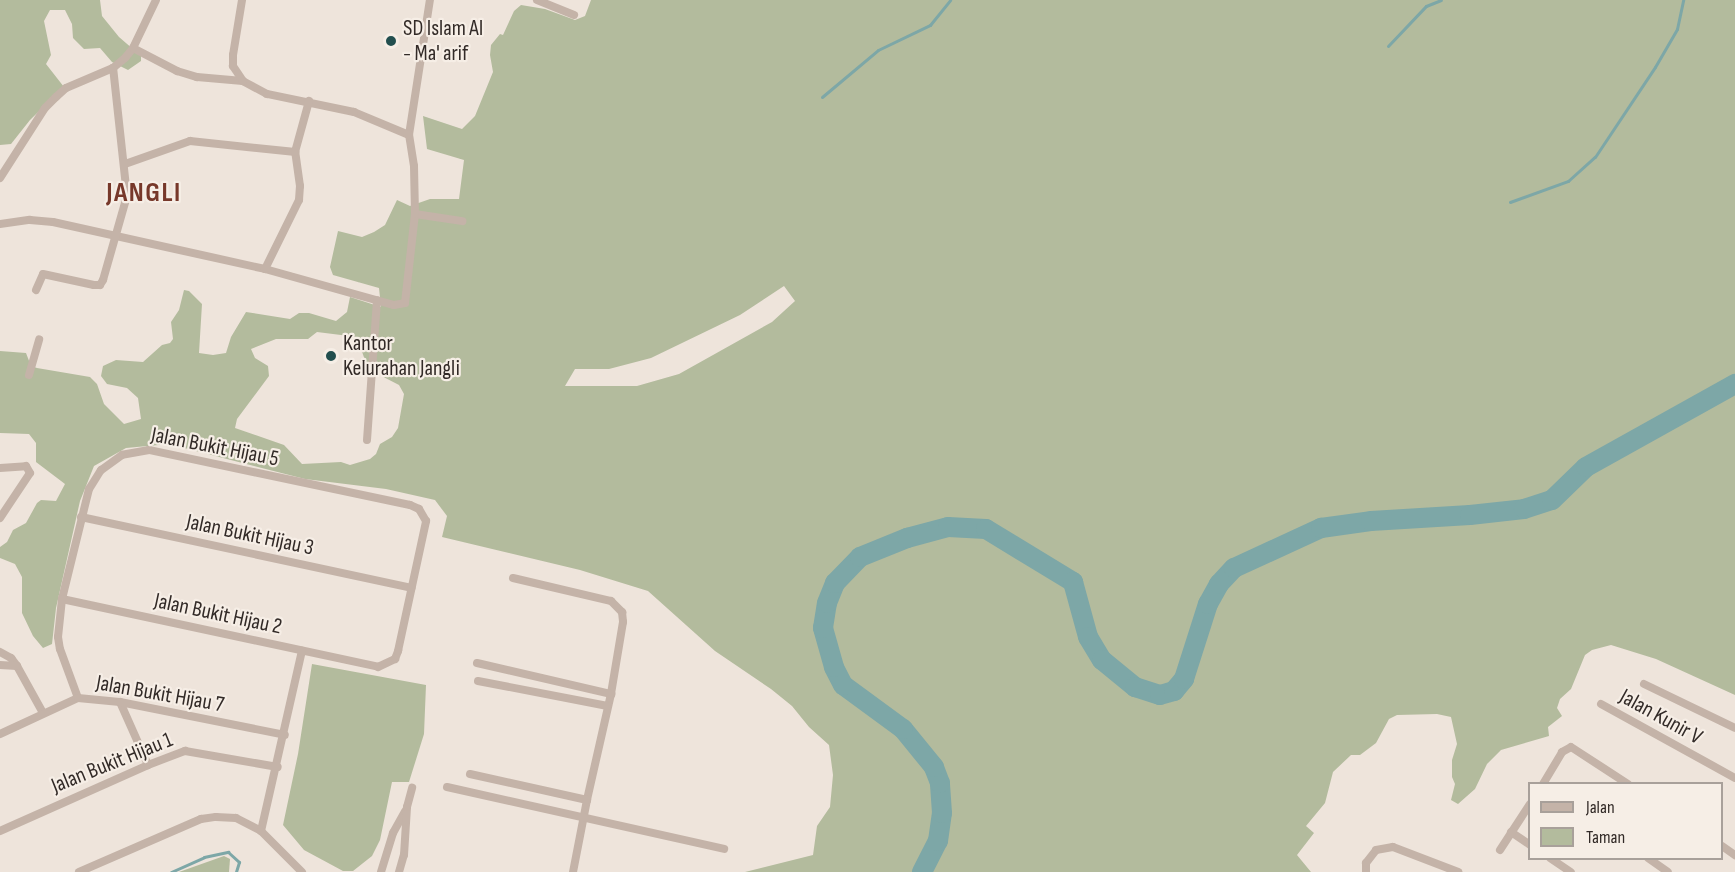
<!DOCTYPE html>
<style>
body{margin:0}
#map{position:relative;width:1735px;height:872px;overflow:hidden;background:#eee4db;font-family:"Sofia Sans Condensed",sans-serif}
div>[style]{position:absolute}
.green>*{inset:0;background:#b3bb9d}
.stream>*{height:3px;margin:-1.5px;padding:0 1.5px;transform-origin:1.5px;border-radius:1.5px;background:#7da7a7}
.river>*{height:20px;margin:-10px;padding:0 10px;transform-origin:10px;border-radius:10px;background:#7da7a7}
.street>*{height:8px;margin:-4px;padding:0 4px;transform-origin:4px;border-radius:4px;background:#c4b3a8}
.dots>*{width:16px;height:16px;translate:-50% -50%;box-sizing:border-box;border:3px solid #f6eee6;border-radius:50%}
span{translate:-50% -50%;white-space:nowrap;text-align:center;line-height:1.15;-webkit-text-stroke:4.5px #f6eee6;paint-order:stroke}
.poi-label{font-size:22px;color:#322a27}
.left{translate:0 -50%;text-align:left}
.street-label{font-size:22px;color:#322a27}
.district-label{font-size:28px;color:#77382a;font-weight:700;letter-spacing:1.5px}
.legend{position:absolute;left:1528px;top:782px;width:195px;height:78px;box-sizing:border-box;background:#f6eee6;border:2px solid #a8a09a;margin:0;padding:8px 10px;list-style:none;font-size:18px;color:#322a27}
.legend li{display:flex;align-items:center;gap:12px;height:30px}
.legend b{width:30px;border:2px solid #a8a09a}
</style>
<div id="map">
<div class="green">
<div style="clip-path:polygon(0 0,100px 0,102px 16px,119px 37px,141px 56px,141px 61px,128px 70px,112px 62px,100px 48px,84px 49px,73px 38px,72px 24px,65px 10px,50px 10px,44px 21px,51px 55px,46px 64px,64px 87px,30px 120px,11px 144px,0 145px)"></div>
<div style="clip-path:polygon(evenodd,591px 0,1735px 0,1735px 695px,1656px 659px,1611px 645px,1592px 650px,1585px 655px,1571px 689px,1560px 699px,1557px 708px,1562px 716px,1548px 727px,1549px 736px,1501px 750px,1487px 764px,1475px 789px,1458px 804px,1451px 800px,1455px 784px,1452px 777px,1452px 760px,1457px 744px,1451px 717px,1437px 714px,1397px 715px,1389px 719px,1376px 743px,1360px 755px,1351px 755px,1333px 772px,1325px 803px,1306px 826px,1314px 833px,1297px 855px,1311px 872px,745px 872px,813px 855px,817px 826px,830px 807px,833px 775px,829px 745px,809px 727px,792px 706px,771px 689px,715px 651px,648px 591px,580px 570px,442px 537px,447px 516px,435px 500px,386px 489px,305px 479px,169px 444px,126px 448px,94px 466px,80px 501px,56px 608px,52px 644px,43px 648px,33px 636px,22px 613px,22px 577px,15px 564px,0 558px,0 547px,7px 542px,13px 530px,26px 523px,37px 503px,41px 500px,56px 501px,65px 484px,36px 462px,36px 443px,29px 434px,0 433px,0 351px,26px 353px,31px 366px,37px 368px,90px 377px,97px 384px,104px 404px,124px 424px,141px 419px,138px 398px,127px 388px,107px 384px,101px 376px,103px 366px,116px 360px,143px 362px,162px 345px,170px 343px,173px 339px,171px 322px,179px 310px,184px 290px,189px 291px,202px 304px,199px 353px,213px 355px,226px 353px,231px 337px,246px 312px,290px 319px,299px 313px,309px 313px,336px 321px,347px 312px,350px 297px,381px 307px,379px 288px,333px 275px,330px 267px,338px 231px,362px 237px,374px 232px,385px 225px,397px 200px,410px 206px,430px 199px,459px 199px,464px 160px,427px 149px,423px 116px,462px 129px,475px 116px,493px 72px,490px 55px,491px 45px,500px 34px,503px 35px,514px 11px,521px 5px,545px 9px,575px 20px,585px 16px,591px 0,784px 286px,795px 301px,772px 322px,679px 374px,637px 386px,565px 386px,575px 369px,609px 369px,651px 358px,740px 315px,784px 286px,591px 0,317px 332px,357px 337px,368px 369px,399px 385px,404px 394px,398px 428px,392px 437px,380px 444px,376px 454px,370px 459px,350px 465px,341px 462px,302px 464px,284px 445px,235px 428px,237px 419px,269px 376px,268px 366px,255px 358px,251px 349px,276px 339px,308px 339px,317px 332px)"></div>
<div style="clip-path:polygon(312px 664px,426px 685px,424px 734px,409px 782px,392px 782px,380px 840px,372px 856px,353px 871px,343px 871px,304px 850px,283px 825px,298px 754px)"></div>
<div style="clip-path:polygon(224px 856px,230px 859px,229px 872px,179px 872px)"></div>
</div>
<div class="stream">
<div style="left:1388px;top:46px;width:55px;rotate:-46.5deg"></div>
<div style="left:1426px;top:6px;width:16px;rotate:-22deg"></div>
<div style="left:822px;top:97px;width:73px;rotate:-40deg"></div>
<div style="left:878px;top:50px;width:58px;rotate:-25.7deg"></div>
<div style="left:930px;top:25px;width:32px;rotate:-51deg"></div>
<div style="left:1510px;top:202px;width:62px;rotate:-19.9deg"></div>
<div style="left:1568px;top:181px;width:36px;rotate:-42deg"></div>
<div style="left:1595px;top:157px;width:108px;rotate:-56.3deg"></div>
<div style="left:1655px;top:67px;width:44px;rotate:-59.9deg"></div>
<div style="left:1677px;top:29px;width:30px;rotate:-78deg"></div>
<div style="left:171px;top:872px;width:36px;rotate:-24deg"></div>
<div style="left:204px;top:857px;width:25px;rotate:-12deg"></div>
<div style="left:228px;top:852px;width:15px;rotate:42deg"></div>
<div style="left:239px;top:862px;width:10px;rotate:107deg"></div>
</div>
<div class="river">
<div style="left:922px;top:872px;width:35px;rotate:-63deg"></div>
<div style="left:938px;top:841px;width:28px;rotate:-82deg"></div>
<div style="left:942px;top:813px;width:30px;rotate:-94deg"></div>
<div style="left:940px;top:783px;width:17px;rotate:-111deg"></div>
<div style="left:934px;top:767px;width:49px;rotate:-129.2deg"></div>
<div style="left:903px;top:729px;width:74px;rotate:-143.7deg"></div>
<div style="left:843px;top:685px;width:20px;rotate:-117deg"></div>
<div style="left:834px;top:667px;width:41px;rotate:-105.8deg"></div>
<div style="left:823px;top:628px;width:25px;rotate:-81deg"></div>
<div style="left:827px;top:603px;width:22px;rotate:-68deg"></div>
<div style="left:835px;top:583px;width:36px;rotate:-46deg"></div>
<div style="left:860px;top:557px;width:51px;rotate:-22deg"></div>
<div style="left:907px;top:538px;width:42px;rotate:-15deg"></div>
<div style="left:948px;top:527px;width:38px;rotate:3deg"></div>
<div style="left:986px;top:529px;width:102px;rotate:31.3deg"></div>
<div style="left:1073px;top:582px;width:57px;rotate:74.7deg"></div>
<div style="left:1088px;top:637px;width:27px;rotate:59deg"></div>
<div style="left:1102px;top:660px;width:43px;rotate:39.3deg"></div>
<div style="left:1135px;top:687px;width:26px;rotate:18deg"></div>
<div style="left:1160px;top:695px;width:15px;rotate:-16deg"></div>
<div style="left:1174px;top:691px;width:16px;rotate:-50deg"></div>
<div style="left:1184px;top:679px;width:79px;rotate:-72.3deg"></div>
<div style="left:1208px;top:604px;width:23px;rotate:-61deg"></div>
<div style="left:1219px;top:584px;width:22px;rotate:-47deg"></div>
<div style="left:1234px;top:568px;width:96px;rotate:-24.7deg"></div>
<div style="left:1321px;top:528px;width:50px;rotate:-8deg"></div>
<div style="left:1371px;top:521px;width:99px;rotate:-3.5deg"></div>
<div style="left:1470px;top:515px;width:54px;rotate:-6.3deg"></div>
<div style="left:1524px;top:509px;width:29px;rotate:-18deg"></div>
<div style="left:1552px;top:500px;width:47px;rotate:-44.1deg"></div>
<div style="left:1586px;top:467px;width:171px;rotate:-29.1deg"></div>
</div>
<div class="street">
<div style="left:537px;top:0;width:40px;rotate:22deg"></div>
<div style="left:133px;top:48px;width:50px;rotate:27.6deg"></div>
<div style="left:177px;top:71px;width:21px;rotate:17deg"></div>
<div style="left:197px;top:77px;width:46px;rotate:5deg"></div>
<div style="left:409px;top:135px;width:137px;rotate:-81.2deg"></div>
<div style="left:125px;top:164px;width:69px;rotate:-19.5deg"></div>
<div style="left:190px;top:141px;width:106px;rotate:6deg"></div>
<div style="left:0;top:178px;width:83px;rotate:-57.3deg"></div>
<div style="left:45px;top:108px;width:16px;rotate:-45deg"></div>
<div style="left:56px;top:97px;width:13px;rotate:-42deg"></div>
<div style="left:66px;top:88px;width:51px;rotate:-23.1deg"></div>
<div style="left:113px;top:68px;width:16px;rotate:-40deg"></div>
<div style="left:125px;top:58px;width:13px;rotate:-51deg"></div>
<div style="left:133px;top:48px;width:53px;rotate:-64.4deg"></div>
<div style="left:415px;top:214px;width:48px;rotate:8.5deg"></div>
<div style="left:0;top:224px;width:30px;rotate:-8deg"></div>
<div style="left:30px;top:220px;width:23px;rotate:5deg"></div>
<div style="left:53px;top:222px;width:217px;rotate:12.5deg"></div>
<div style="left:265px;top:269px;width:134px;rotate:15.6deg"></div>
<div style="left:394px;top:305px;width:11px;rotate:-10deg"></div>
<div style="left:405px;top:303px;width:90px;rotate:-83.6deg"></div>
<div style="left:415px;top:214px;width:48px;rotate:-91.2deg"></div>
<div style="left:414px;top:166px;width:31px;rotate:-99deg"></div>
<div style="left:409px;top:135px;width:60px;rotate:-157.3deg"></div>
<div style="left:354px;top:112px;width:89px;rotate:-168.3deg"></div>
<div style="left:267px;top:94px;width:27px;rotate:-152deg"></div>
<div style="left:243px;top:81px;width:18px;rotate:-124deg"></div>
<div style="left:233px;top:66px;width:11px;rotate:-90deg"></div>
<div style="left:233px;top:55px;width:56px;rotate:-80.7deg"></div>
<div style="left:265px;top:269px;width:77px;rotate:-63.8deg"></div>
<div style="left:299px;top:200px;width:14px;rotate:-86deg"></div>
<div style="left:300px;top:186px;width:34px;rotate:-98deg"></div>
<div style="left:295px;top:152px;width:53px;rotate:-74.6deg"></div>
<div style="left:36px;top:290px;width:17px;rotate:-66deg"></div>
<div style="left:43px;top:274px;width:52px;rotate:12.2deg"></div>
<div style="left:94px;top:285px;width:6px"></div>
<div style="left:100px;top:285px;width:6px;rotate:-59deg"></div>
<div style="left:103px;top:280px;width:87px;rotate:-74.1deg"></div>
<div style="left:127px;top:196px;width:129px;rotate:-96.2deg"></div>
<div style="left:29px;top:375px;width:37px;rotate:-74deg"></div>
<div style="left:367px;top:440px;width:140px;rotate:-85.9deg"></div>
<div style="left:0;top:468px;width:26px;rotate:-4deg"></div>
<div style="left:26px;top:466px;width:8px;rotate:60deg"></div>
<div style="left:30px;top:473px;width:54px;rotate:123.7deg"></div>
<div style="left:81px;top:517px;width:338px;rotate:12.1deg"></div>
<div style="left:513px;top:578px;width:101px;rotate:13.2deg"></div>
<div style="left:611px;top:601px;width:16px;rotate:45deg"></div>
<div style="left:622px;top:612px;width:10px;rotate:84deg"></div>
<div style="left:623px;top:622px;width:73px;rotate:99.5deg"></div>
<div style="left:611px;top:694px;width:109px;rotate:102.8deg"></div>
<div style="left:587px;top:800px;width:73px;rotate:101deg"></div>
<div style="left:62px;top:599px;width:323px;rotate:12.1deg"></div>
<div style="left:378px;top:667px;width:19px;rotate:-25deg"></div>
<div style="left:395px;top:659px;width:9px;rotate:-69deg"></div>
<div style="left:398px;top:651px;width:133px;rotate:-77.8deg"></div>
<div style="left:426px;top:521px;width:14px;rotate:-120deg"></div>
<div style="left:419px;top:509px;width:10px;rotate:-156deg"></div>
<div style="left:410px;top:505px;width:267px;rotate:-168.1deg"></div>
<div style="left:149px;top:450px;width:27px;rotate:170deg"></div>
<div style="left:122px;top:455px;width:26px;rotate:144deg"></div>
<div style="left:101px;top:470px;width:22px;rotate:122deg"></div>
<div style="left:89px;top:489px;width:113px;rotate:103.8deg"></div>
<div style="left:62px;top:599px;width:38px;rotate:96deg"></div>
<div style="left:58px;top:637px;width:12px;rotate:81deg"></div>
<div style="left:60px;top:649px;width:52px;rotate:69.8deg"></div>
<div style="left:0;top:652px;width:13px;rotate:29deg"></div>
<div style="left:11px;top:658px;width:10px;rotate:53deg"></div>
<div style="left:17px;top:666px;width:54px;rotate:61deg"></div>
<div style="left:477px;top:663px;width:138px;rotate:13deg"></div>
<div style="left:0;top:665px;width:17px;rotate:3deg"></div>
<div style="left:478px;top:681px;width:132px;rotate:10.9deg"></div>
<div style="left:1644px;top:684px;width:101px;rotate:25.8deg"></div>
<div style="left:120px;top:702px;width:69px;rotate:66deg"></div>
<div style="left:1601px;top:704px;width:153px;rotate:28.9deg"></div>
<div style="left:0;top:734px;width:86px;rotate:-24.8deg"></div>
<div style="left:78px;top:698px;width:42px;rotate:5.4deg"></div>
<div style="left:120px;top:702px;width:168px;rotate:11.3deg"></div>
<div style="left:470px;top:774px;width:120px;rotate:12.5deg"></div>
<div style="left:1543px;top:784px;width:37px;rotate:-59deg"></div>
<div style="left:1562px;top:752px;width:10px;rotate:-29deg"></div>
<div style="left:1571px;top:747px;width:68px;rotate:33deg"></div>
<div style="left:447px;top:787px;width:284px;rotate:12.6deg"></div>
<div style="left:0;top:831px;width:162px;rotate:-24deg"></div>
<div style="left:148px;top:765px;width:40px;rotate:-21deg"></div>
<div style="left:185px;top:751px;width:94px;rotate:9.8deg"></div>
<div style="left:261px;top:831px;width:185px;rotate:-77.2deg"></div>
<div style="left:1511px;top:832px;width:23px;rotate:34deg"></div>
<div style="left:1722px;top:846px;width:16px;rotate:35deg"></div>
<div style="left:1500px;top:850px;width:55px;rotate:-56.9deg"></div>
<div style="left:1550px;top:858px;width:25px;rotate:34deg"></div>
<div style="left:1648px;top:858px;width:24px;rotate:35deg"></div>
<div style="left:79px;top:872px;width:133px;rotate:-23.5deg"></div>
<div style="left:201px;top:819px;width:15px;rotate:-8deg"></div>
<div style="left:216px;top:817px;width:20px;rotate:3deg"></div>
<div style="left:236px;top:818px;width:28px;rotate:27deg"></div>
<div style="left:261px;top:831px;width:58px;rotate:45deg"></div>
<div style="left:381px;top:872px;width:41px;rotate:-72.9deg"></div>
<div style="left:393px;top:833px;width:25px;rotate:-61deg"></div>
<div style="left:399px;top:872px;width:18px;rotate:-74deg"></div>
<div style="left:404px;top:855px;width:48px;rotate:-86.4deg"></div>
<div style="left:407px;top:807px;width:20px;rotate:-75deg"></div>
<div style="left:1366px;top:872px;width:9px;rotate:-90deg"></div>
<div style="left:1366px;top:863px;width:16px;rotate:-52deg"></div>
<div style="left:1376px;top:850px;width:17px;rotate:-10deg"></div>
<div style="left:1393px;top:847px;width:70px;rotate:21deg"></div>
</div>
<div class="dots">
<div style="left:391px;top:41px;background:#224e4e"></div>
<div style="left:331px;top:356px;background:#224e4e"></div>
</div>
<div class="poi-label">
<span class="left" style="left:403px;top:41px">SD Islam Al<br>- Ma' arif</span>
<span class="left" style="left:343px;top:356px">Kantor<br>Kelurahan Jangli</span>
</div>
<div class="street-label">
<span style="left:215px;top:447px;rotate:11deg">Jalan Bukit Hijau 5</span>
<span style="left:250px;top:535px;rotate:12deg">Jalan Bukit Hijau 3</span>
<span style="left:218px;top:614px;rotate:12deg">Jalan Bukit Hijau 2</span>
<span style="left:160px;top:694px;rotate:10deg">Jalan Bukit Hijau 7</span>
<span style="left:1661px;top:717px;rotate:29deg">Jalan Kunir V</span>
<span style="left:112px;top:763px;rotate:-22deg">Jalan Bukit Hijau 1</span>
</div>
<div class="district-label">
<span style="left:144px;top:193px">JANGLI</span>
</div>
<ul class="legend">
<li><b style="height:8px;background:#c4b3a8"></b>Jalan</li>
<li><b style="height:16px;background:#b3bb9d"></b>Taman</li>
</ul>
</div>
